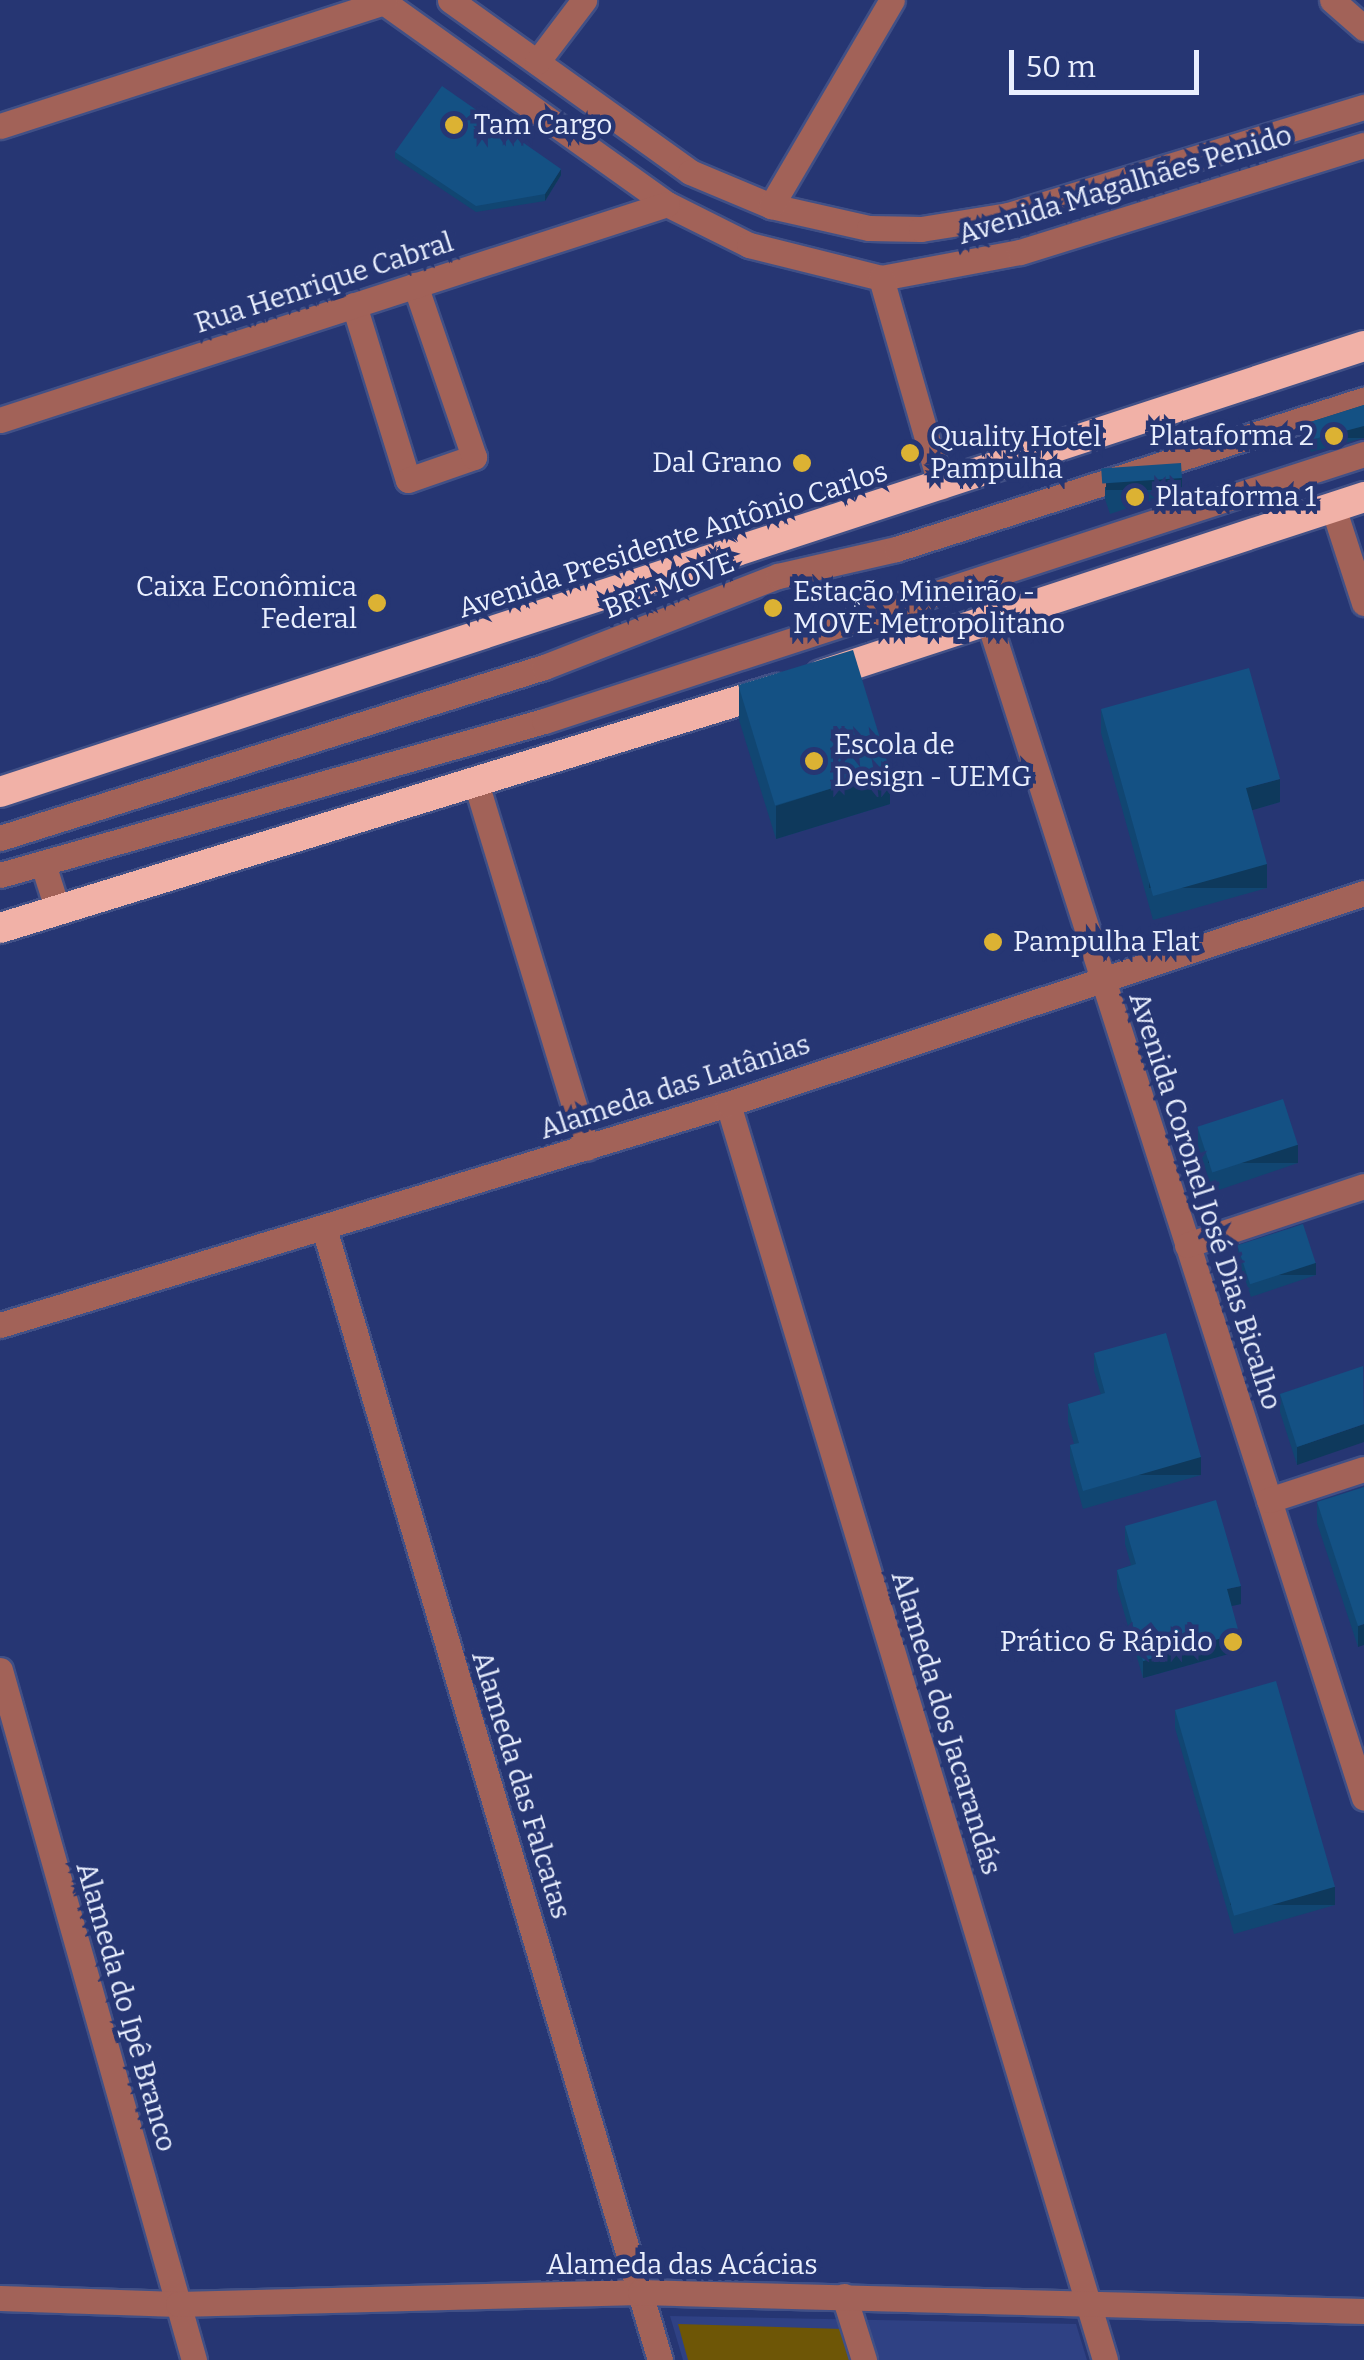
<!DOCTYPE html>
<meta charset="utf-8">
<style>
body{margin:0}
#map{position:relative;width:1364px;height:2360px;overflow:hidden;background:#263673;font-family:Bitter,serif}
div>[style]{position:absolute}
.built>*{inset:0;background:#2f4184}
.green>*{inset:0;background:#6e5606}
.roads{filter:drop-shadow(2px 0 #415086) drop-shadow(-2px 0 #415086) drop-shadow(0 2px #415086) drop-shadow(0 -2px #415086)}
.minor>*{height:25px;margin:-12.5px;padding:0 12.5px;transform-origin:12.5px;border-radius:12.5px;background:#a26258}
.highway>*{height:30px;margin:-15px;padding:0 15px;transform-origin:15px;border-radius:15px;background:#f1b1a7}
.wall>*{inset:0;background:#114672}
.shaded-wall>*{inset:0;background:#0e395c;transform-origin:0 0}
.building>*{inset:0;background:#145184;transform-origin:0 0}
.dots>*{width:28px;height:28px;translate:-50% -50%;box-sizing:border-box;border:5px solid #263673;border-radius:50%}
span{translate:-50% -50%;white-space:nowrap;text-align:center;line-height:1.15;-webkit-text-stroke:9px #263673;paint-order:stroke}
.poi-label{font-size:28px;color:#e9effe}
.left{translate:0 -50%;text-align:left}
.right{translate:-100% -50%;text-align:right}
.street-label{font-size:28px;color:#e9effe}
.scale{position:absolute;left:1009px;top:50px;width:190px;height:45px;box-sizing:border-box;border:5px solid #e9effe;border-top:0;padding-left:12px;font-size:30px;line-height:35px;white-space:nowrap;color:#e9effe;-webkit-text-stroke:8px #263673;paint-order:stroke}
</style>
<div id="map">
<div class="built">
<div style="clip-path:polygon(670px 2316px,1076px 2324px,1087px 2360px,683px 2360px)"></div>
</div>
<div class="green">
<div style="clip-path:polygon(678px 2324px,843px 2329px,852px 2360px,688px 2360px)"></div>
</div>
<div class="roads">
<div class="minor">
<div style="left:381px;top:0;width:351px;rotate:35.5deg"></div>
<div style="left:667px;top:204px;width:92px;rotate:26.6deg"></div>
<div style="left:749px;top:245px;width:136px;rotate:14deg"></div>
<div style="left:881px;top:278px;width:141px;rotate:-10.6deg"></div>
<div style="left:1020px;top:252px;width:360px;rotate:-17.3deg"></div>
<div style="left:450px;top:0;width:295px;rotate:35.6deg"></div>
<div style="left:690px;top:172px;width:88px;rotate:22.8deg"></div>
<div style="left:771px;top:206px;width:100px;rotate:12.7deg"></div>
<div style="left:869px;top:228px;width:52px;rotate:1.1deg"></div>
<div style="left:921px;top:229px;width:88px;rotate:-9.1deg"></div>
<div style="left:1008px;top:215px;width:372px;rotate:-16.9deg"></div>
<div style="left:1332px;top:0;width:43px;rotate:41.2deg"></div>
<div style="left:537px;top:62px;width:78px;rotate:-52.8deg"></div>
<div style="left:0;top:126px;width:404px;rotate:-17.9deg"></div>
<div style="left:771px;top:206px;width:239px;rotate:-59.6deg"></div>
<div style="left:881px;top:278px;width:217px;rotate:74deg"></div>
<div style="left:354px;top:305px;width:183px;rotate:72.9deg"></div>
<div style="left:408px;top:480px;width:70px;rotate:-19.2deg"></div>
<div style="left:474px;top:457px;width:182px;rotate:-108.9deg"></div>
<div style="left:0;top:420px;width:701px;rotate:-17.94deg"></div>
<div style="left:1333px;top:507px;width:101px;rotate:72.1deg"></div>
<div style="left:989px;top:622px;width:1234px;rotate:72.31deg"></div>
<div style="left:477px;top:786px;width:378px;rotate:73.1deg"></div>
<div style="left:0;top:838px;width:570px;rotate:-17.45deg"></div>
<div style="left:544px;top:667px;width:251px;rotate:-21.3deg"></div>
<div style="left:778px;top:576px;width:121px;rotate:-12.9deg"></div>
<div style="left:896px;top:549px;width:491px;rotate:-17.7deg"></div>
<div style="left:43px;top:864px;width:49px;rotate:72.3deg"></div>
<div style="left:0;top:875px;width:565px;rotate:-15.81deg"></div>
<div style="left:544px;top:721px;width:862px;rotate:-18.04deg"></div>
<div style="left:728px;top:1104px;width:1311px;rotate:73.29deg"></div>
<div style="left:324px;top:1228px;width:1181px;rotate:73.47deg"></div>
<div style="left:1187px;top:1245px;width:187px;rotate:-18.4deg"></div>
<div style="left:0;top:1325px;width:761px;rotate:-16.89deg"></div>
<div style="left:728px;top:1104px;width:670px;rotate:-18.35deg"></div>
<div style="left:1269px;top:1500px;width:100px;rotate:-18.1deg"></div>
<div style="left:0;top:1670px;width:717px;rotate:74.3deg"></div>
<div style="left:844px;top:2296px;width:67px;rotate:72.6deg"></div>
<div style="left:0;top:2298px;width:178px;rotate:1.9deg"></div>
<div style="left:178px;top:2304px;width:462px;rotate:-1.5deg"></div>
<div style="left:640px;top:2292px;width:724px;rotate:1.5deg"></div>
</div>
<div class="highway">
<div style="left:821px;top:675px;width:571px;rotate:-18.15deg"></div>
<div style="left:0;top:792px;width:1435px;rotate:-18.11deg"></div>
<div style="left:0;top:928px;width:813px;rotate:-17.1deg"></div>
</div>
</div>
<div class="wall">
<div style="clip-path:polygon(395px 152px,561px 175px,545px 201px,476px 212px,395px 158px)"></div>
<div style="clip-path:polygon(1364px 405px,1364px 438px,1311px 452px,1304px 436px,1304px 424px)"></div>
<div style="clip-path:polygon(1105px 487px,1182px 490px,1110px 514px,1105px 499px)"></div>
<div style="clip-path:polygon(739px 687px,890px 804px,776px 839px,739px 720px)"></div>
<div style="clip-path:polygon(1101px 709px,1280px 802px,1252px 810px,1267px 888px,1153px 920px,1101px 733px)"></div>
<div style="clip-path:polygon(1198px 1128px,1298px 1163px,1213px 1192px,1198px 1146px)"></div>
<div style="clip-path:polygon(1238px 1246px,1316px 1275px,1251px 1297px,1238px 1258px)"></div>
<div style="clip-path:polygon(1094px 1353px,1201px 1475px,1083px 1509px,1070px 1463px,1070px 1445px,1074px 1444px,1068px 1422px,1068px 1404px,1101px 1395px,1094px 1371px)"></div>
<div style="clip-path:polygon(1364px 1368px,1297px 1465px,1280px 1412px,1280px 1394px)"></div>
<div style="clip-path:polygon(1364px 1487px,1358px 1647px,1317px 1523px,1317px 1502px)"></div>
<div style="clip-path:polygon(1125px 1526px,1241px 1604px,1231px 1606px,1239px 1651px,1143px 1678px,1117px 1588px,1117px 1570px,1131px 1565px,1125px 1544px)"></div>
<div style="clip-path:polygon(1175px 1710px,1335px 1905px,1234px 1934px,1175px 1728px)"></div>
</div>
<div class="shaded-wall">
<div style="clip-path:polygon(561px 169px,561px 175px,545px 201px,545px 194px)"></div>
<div style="left:1364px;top:426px;width:12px;height:55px;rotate:90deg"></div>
<div style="left:1182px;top:478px;width:12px;height:76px;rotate:90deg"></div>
<div style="clip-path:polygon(890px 770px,890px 804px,776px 839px,776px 806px)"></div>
<div style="clip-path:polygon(1280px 779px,1280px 802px,1246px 812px,1246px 788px)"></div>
<div style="left:1267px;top:864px;width:24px;height:118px;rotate:90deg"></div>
<div style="left:1298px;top:1145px;width:18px;height:90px;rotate:90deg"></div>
<div style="left:1316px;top:1263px;width:12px;height:69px;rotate:90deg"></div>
<div style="clip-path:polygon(1364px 1424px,1364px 1442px,1297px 1465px,1297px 1447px)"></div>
<div style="left:1201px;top:1457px;width:18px;height:123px;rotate:90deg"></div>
<div style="clip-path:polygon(1241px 1586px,1241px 1604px,1227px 1607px,1227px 1589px)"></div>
<div style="clip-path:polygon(1364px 1624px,1364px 1645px,1358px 1647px,1358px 1626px)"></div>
<div style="clip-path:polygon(1239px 1633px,1239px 1651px,1143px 1678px,1143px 1661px)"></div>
<div style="left:1335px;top:1887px;width:18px;height:105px;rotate:90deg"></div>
</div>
<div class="building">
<div style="clip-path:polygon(442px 86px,561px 169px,545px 194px,476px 206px,395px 152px)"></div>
<div style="clip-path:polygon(1364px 405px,1364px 426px,1311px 440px,1304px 424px)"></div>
<div style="left:1181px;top:463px;width:15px;height:80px;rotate:86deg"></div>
<div style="left:853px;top:650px;width:126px;height:120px;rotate:73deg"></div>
<div style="clip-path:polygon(1249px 668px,1280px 779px,1246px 788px,1267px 864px,1153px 896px,1101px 709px)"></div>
<div style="left:1283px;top:1099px;width:48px;height:90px;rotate:72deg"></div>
<div style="left:1303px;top:1224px;width:41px;height:69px;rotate:72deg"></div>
<div style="clip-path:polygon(1166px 1333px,1201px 1457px,1083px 1491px,1070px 1445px,1079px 1443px,1068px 1404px,1105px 1393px,1094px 1353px)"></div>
<div style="clip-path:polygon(1363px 1366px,1364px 1424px,1297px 1447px,1280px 1394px)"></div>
<div style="clip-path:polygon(1364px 1487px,1364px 1624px,1358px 1626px,1317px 1502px)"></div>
<div style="clip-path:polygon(1216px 1500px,1241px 1586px,1227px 1589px,1239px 1633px,1143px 1661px,1117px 1570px,1136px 1564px,1125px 1526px)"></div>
<div style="left:1276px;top:1681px;width:214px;height:105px;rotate:74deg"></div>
</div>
<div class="dots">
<div style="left:454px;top:125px;background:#dcb233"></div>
<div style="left:1334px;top:436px;background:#dcb233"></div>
<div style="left:910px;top:453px;background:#dcb233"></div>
<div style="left:802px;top:463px;background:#dcb233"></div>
<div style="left:1135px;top:497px;background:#dcb233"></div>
<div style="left:377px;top:603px;background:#dcb233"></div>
<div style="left:773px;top:608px;background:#dcb233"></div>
<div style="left:814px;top:761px;background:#dcb233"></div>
<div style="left:993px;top:942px;background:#dcb233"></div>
<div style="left:1233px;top:1642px;background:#dcb233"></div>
</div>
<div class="poi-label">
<span class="left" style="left:474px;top:125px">Tam Cargo</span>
<span class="right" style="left:1314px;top:436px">Plataforma 2</span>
<span class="left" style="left:930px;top:453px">Quality Hotel<br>Pampulha</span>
<span class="right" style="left:782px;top:463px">Dal Grano</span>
<span class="left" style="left:1155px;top:497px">Plataforma 1</span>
<span class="right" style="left:357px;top:603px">Caixa Econômica<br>Federal</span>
<span class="left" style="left:793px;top:608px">Estação Mineirão -<br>MOVE Metropolitano</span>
<span class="left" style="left:834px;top:761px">Escola de<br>Design - UEMG</span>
<span class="left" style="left:1013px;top:942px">Pampulha Flat</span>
<span class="right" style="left:1213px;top:1642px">Prático &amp; Rápido</span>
</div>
<div class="street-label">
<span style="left:1125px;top:185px;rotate:-17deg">Avenida Magalhães Penido</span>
<span style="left:324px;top:283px;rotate:-18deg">Rua Henrique Cabral</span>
<span style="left:673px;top:540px;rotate:-18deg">Avenida Presidente Antônio Carlos</span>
<span style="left:669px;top:586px;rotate:-21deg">BRT MOVE</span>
<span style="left:675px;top:1087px;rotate:-18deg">Alameda das Latânias</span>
<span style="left:1205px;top:1201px;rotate:72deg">Avenida Coronel José Dias Bicalho</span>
<span style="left:946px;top:1723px;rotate:73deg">Alameda dos Jacarandás</span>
<span style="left:521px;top:1785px;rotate:73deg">Alameda das Falcatas</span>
<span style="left:126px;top:2007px;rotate:74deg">Alameda do Ipê Branco</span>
<span style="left:682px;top:2265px">Alameda das Acácias</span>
</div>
<div class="scale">50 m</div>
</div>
